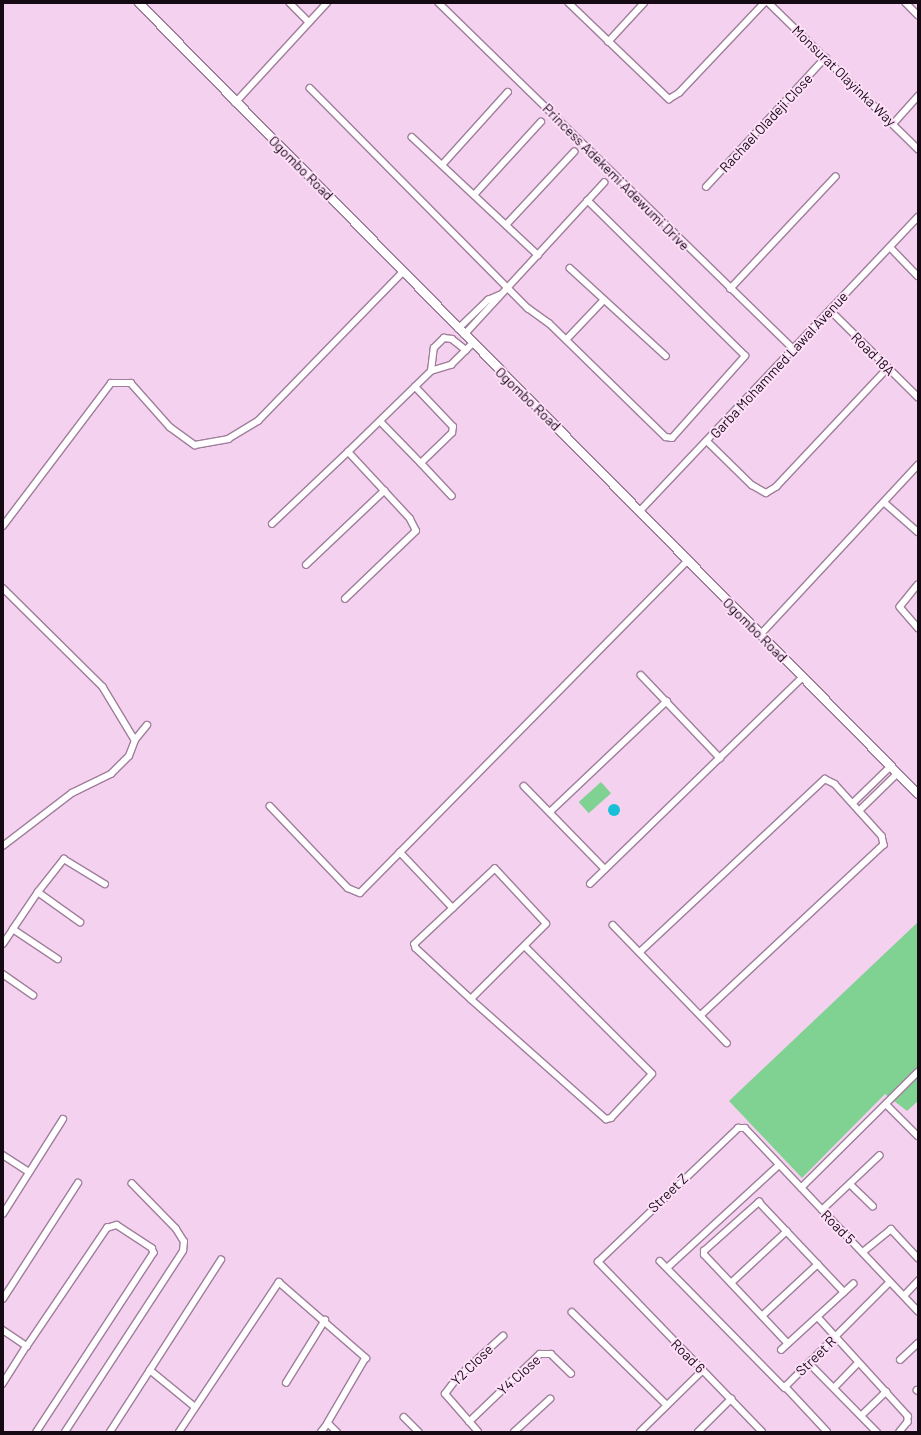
<!DOCTYPE html>
<style>
body{margin:0}
#map{position:relative;width:921px;height:1435px;overflow:hidden;background:#f5d1f0;font-family:Barlow,sans-serif}
div>[style]{position:absolute}
.green>*{inset:0;background:#80d293;transform-origin:0 0}
.water>*{inset:0;background:#18c0d7}
.round{border-radius:50%}
.roads{filter:drop-shadow(1px 0 #9f7e9b) drop-shadow(-1px 0 #9f7e9b) drop-shadow(0 1px #9f7e9b) drop-shadow(0 -1px #9f7e9b)}
.minor>*{height:5.5px;margin:-2.75px;padding:0 2.75px;transform-origin:2.75px;border-radius:2.75px;background:#fff}
.secondary>*{height:8px;margin:-4px;padding:0 4px;transform-origin:4px;border-radius:4px;background:#fff}
span{translate:-50% -50%;white-space:nowrap;text-align:center;line-height:1.15;-webkit-text-stroke:4px #fee0f9;paint-order:stroke}
.street-label{font-size:14px;color:#150914}
.frame{position:absolute;inset:0;border:4px solid #150914;pointer-events:none}
</style>
<div id="map">
<div class="green">
<div style="left:601px;top:782px;width:15px;height:30px;rotate:48deg"></div>
<div style="clip-path:polygon(918px 922px,918px 1101px,907px 1111px,885px 1094px,802px 1178px,729px 1101px)"></div>
</div>
<div class="water">
<div class="round" style="left:608px;top:804px;width:12px;height:12px"></div>
</div>
<div class="roads">
<div class="minor">
<div style="left:290px;top:3px;width:27px;rotate:45deg"></div>
<div style="left:439px;top:3px;width:496px;rotate:44.3deg"></div>
<div style="left:569px;top:3px;width:139px;rotate:43.8deg"></div>
<div style="left:669px;top:99px;width:12px;rotate:-31deg"></div>
<div style="left:679px;top:93px;width:124px;rotate:-46.6deg"></div>
<div style="left:769px;top:3px;width:209px;rotate:44.4deg"></div>
<div style="left:906px;top:3px;width:17px;rotate:45deg"></div>
<div style="left:608px;top:42px;width:53px;rotate:-47.3deg"></div>
<div style="left:310px;top:88px;width:310px;rotate:45.3deg"></div>
<div style="left:528px;top:308px;width:26px;rotate:36deg"></div>
<div style="left:549px;top:323px;width:163px;rotate:44.3deg"></div>
<div style="left:666px;top:437px;width:6px;rotate:9deg"></div>
<div style="left:672px;top:438px;width:110px;rotate:-48.3deg"></div>
<div style="left:745px;top:356px;width:221px;rotate:-135.4deg"></div>
<div style="left:235px;top:103px;width:136px;rotate:-47.4deg"></div>
<div style="left:893px;top:124px;width:38px;rotate:-48deg"></div>
<div style="left:412px;top:137px;width:173px;rotate:43.1deg"></div>
<div style="left:442px;top:165px;width:98px;rotate:-47.9deg"></div>
<div style="left:706px;top:187px;width:176px;rotate:-47.3deg"></div>
<div style="left:474px;top:195px;width:99px;rotate:-47.5deg"></div>
<div style="left:506px;top:225px;width:100px;rotate:-47deg"></div>
<div style="left:890px;top:247px;width:40px;rotate:46deg"></div>
<div style="left:570px;top:268px;width:130px;rotate:42.5deg"></div>
<div style="left:730px;top:289px;width:154px;rotate:-46.8deg"></div>
<div style="left:830px;top:310px;width:124px;rotate:44.7deg"></div>
<div style="left:458px;top:329px;width:42px;rotate:-44deg"></div>
<div style="left:488px;top:300px;width:12px;rotate:-24deg"></div>
<div style="left:464px;top:335px;width:207px;rotate:-47.4deg"></div>
<div style="left:566px;top:340px;width:55px;rotate:-46.5deg"></div>
<div style="left:431px;top:371px;width:23px;rotate:-83deg"></div>
<div style="left:434px;top:348px;width:14px;rotate:-45deg"></div>
<div style="left:444px;top:338px;width:8px;rotate:7deg"></div>
<div style="left:452px;top:339px;width:18px;rotate:38deg"></div>
<div style="left:380px;top:421px;width:59px;rotate:45.7deg"></div>
<div style="left:421px;top:463px;width:43px;rotate:-44.1deg"></div>
<div style="left:452px;top:433px;width:6px;rotate:-81deg"></div>
<div style="left:453px;top:427px;width:55px;rotate:-133.5deg"></div>
<div style="left:707px;top:441px;width:63px;rotate:44.4deg"></div>
<div style="left:752px;top:485px;width:16px;rotate:30deg"></div>
<div style="left:766px;top:493px;width:12px;rotate:-31deg"></div>
<div style="left:776px;top:487px;width:162px;rotate:-46.8deg"></div>
<div style="left:421px;top:463px;width:45px;rotate:46.8deg"></div>
<div style="left:884px;top:502px;width:45px;rotate:41.4deg"></div>
<div style="left:639px;top:512px;width:406px;rotate:-46.6deg"></div>
<div style="left:272px;top:524px;width:105px;rotate:-43.5deg"></div>
<div style="left:3px;top:526px;width:179px;rotate:-52.9deg"></div>
<div style="left:111px;top:383px;width:20px"></div>
<div style="left:131px;top:383px;width:59px;rotate:48.4deg"></div>
<div style="left:170px;top:427px;width:31px;rotate:36deg"></div>
<div style="left:195px;top:445px;width:34px;rotate:-10deg"></div>
<div style="left:228px;top:439px;width:35px;rotate:-31deg"></div>
<div style="left:258px;top:421px;width:206px;rotate:-45.8deg"></div>
<div style="left:306px;top:565px;width:108px;rotate:-43.5deg"></div>
<div style="left:918px;top:585px;width:28px;rotate:129deg"></div>
<div style="left:900px;top:607px;width:28px;rotate:49deg"></div>
<div style="left:3px;top:588px;width:141px;rotate:44.7deg"></div>
<div style="left:103px;top:687px;width:62px;rotate:58.9deg"></div>
<div style="left:345px;top:599px;width:98px;rotate:-43.8deg"></div>
<div style="left:416px;top:531px;width:13px;rotate:-117deg"></div>
<div style="left:410px;top:519px;width:91px;rotate:-132.8deg"></div>
<div style="left:348px;top:452px;width:116px;rotate:-44.3deg"></div>
<div style="left:431px;top:371px;width:21px;rotate:-17deg"></div>
<div style="left:451px;top:365px;width:30px;rotate:-45deg"></div>
<div style="left:760px;top:635px;width:232px;rotate:-47.1deg"></div>
<div style="left:641px;top:675px;width:115px;rotate:46.4deg"></div>
<div style="left:524px;top:786px;width:116px;rotate:45.7deg"></div>
<div style="left:853px;top:803px;width:53px;rotate:-44.2deg"></div>
<div style="left:270px;top:806px;width:113px;rotate:46.4deg"></div>
<div style="left:348px;top:888px;width:13px;rotate:23deg"></div>
<div style="left:360px;top:893px;width:466px;rotate:-45.4deg"></div>
<div style="left:859px;top:811px;width:54px;rotate:-44.3deg"></div>
<div style="left:550px;top:812px;width:161px;rotate:-43.5deg"></div>
<div style="left:3px;top:846px;width:87px;rotate:-37.5deg"></div>
<div style="left:72px;top:793px;width:43px;rotate:-26deg"></div>
<div style="left:111px;top:774px;width:25px;rotate:-45deg"></div>
<div style="left:129px;top:756px;width:17px;rotate:-69deg"></div>
<div style="left:135px;top:740px;width:19px;rotate:-51deg"></div>
<div style="left:400px;top:852px;width:77px;rotate:46.6deg"></div>
<div style="left:590px;top:884px;width:297px;rotate:-44.2deg"></div>
<div style="left:38px;top:892px;width:42px;rotate:-51.8deg"></div>
<div style="left:64px;top:859px;width:48px;rotate:31.4deg"></div>
<div style="left:613px;top:925px;width:164px;rotate:46deg"></div>
<div style="left:13px;top:929px;width:45px;rotate:-56deg"></div>
<div style="left:38px;top:892px;width:52px;rotate:35.5deg"></div>
<div style="left:3px;top:944px;width:18px;rotate:-56deg"></div>
<div style="left:13px;top:929px;width:54px;rotate:33.7deg"></div>
<div style="left:640px;top:952px;width:253px;rotate:-43.1deg"></div>
<div style="left:825px;top:779px;width:11px;rotate:27deg"></div>
<div style="left:835px;top:784px;width:70px;rotate:47.9deg"></div>
<div style="left:882px;top:836px;width:9px;rotate:77deg"></div>
<div style="left:884px;top:845px;width:249px;rotate:137deg"></div>
<div style="left:3px;top:974px;width:37px;rotate:35deg"></div>
<div style="left:471px;top:999px;width:106px;rotate:-45deg"></div>
<div style="left:546px;top:924px;width:75px;rotate:-132.8deg"></div>
<div style="left:495px;top:869px;width:110px;rotate:136.8deg"></div>
<div style="left:415px;top:944px;width:4px;rotate:76deg"></div>
<div style="left:416px;top:948px;width:75px;rotate:42.8deg"></div>
<div style="left:471px;top:999px;width:181px;rotate:41.6deg"></div>
<div style="left:606px;top:1119px;width:5px;rotate:-11deg"></div>
<div style="left:611px;top:1118px;width:60px;rotate:-47deg"></div>
<div style="left:652px;top:1074px;width:180px;rotate:-135deg"></div>
<div style="left:886px;top:1104px;width:45px;rotate:45deg"></div>
<div style="left:3px;top:1155px;width:31px;rotate:33deg"></div>
<div style="left:850px;top:1184px;width:32px;rotate:44deg"></div>
<div style="left:801px;top:1188px;width:165px;rotate:-44.8deg"></div>
<div style="left:822px;top:1210px;width:79px;rotate:-43.5deg"></div>
<div style="left:3px;top:1214px;width:112px;rotate:-57.7deg"></div>
<div style="left:863px;top:1252px;width:36px;rotate:-39deg"></div>
<div style="left:891px;top:1229px;width:40px;rotate:47deg"></div>
<div style="left:660px;top:1261px;width:178px;rotate:45.5deg"></div>
<div style="left:667px;top:1268px;width:152px;rotate:-42.6deg"></div>
<div style="left:731px;top:1283px;width:76px;rotate:-42.9deg"></div>
<div style="left:904px;top:1296px;width:21px;rotate:-47deg"></div>
<div style="left:3px;top:1299px;width:138px;rotate:-57.1deg"></div>
<div style="left:572px;top:1312px;width:133px;rotate:44.4deg"></div>
<div style="left:762px;top:1316px;width:76px;rotate:-42.9deg"></div>
<div style="left:818px;top:1317px;width:134px;rotate:47.7deg"></div>
<div style="left:908px;top:1416px;width:6px;rotate:90deg"></div>
<div style="left:908px;top:1422px;width:13px;rotate:129deg"></div>
<div style="left:3px;top:1330px;width:29px;rotate:34deg"></div>
<div style="left:27px;top:1346px;width:45px;rotate:122.3deg"></div>
<div style="left:788px;top:1344px;width:122px;rotate:-133.3deg"></div>
<div style="left:704px;top:1255px;width:4px;rotate:-90deg"></div>
<div style="left:704px;top:1251px;width:74px;rotate:-41.7deg"></div>
<div style="left:759px;top:1202px;width:124px;rotate:46.6deg"></div>
<div style="left:27px;top:1346px;width:143px;rotate:-55.9deg"></div>
<div style="left:107px;top:1228px;width:10px;rotate:-17deg"></div>
<div style="left:117px;top:1225px;width:42px;rotate:33.3deg"></div>
<div style="left:152px;top:1248px;width:5px;rotate:68deg"></div>
<div style="left:154px;top:1253px;width:214px;rotate:123.2deg"></div>
<div style="left:781px;top:1350px;width:98px;rotate:-42.5deg"></div>
<div style="left:900px;top:1360px;width:25px;rotate:-43deg"></div>
<div style="left:809px;top:1363px;width:97px;rotate:45.4deg"></div>
<div style="left:150px;top:1370px;width:131px;rotate:-57.2deg"></div>
<div style="left:286px;top:1383px;width:74px;rotate:-58.2deg"></div>
<div style="left:834px;top:1388px;width:35px;rotate:-46deg"></div>
<div style="left:917px;top:1390px;width:1px;rotate:45deg"></div>
<div style="left:861px;top:1416px;width:35px;rotate:-44deg"></div>
<div style="left:404px;top:1417px;width:21px;rotate:45deg"></div>
<div style="left:469px;top:1422px;width:98px;rotate:-43.8deg"></div>
<div style="left:540px;top:1354px;width:11px"></div>
<div style="left:551px;top:1354px;width:28px;rotate:44deg"></div>
<div style="left:65px;top:1432px;width:216px;rotate:-56.9deg"></div>
<div style="left:183px;top:1251px;width:9px;rotate:-84deg"></div>
<div style="left:184px;top:1242px;width:15px;rotate:-122deg"></div>
<div style="left:176px;top:1229px;width:63px;rotate:-134.4deg"></div>
<div style="left:110px;top:1432px;width:74px;rotate:-57.2deg"></div>
<div style="left:150px;top:1370px;width:57px;rotate:39.3deg"></div>
<div style="left:179px;top:1432px;width:180px;rotate:-56.3deg"></div>
<div style="left:279px;top:1282px;width:116px;rotate:41.1deg"></div>
<div style="left:366px;top:1358px;width:75px;rotate:120.3deg"></div>
<div style="left:321px;top:1432px;width:11px;rotate:-52deg"></div>
<div style="left:328px;top:1423px;width:13px;rotate:45deg"></div>
<div style="left:478px;top:1432px;width:50px;rotate:-131deg"></div>
<div style="left:445px;top:1394px;width:21px;rotate:-53deg"></div>
<div style="left:458px;top:1377px;width:61px;rotate:-42.3deg"></div>
<div style="left:514px;top:1432px;width:49px;rotate:-42.5deg"></div>
<div style="left:640px;top:1432px;width:88px;rotate:-44.5deg"></div>
<div style="left:698px;top:1432px;width:47px;rotate:-45deg"></div>
<div style="left:762px;top:1432px;width:236px;rotate:-134deg"></div>
<div style="left:598px;top:1262px;width:194px;rotate:-43.7deg"></div>
<div style="left:738px;top:1128px;width:7px"></div>
<div style="left:745px;top:1128px;width:252px;rotate:46.6deg"></div>
<div style="left:827px;top:1432px;width:62px;rotate:-133deg"></div>
<div style="left:785px;top:1387px;width:148px;rotate:-45deg"></div>
</div>
<div class="secondary">
<div style="left:139px;top:3px;width:1110px;rotate:45.44deg"></div>
</div>
</div>
<div class="street-label">
<span style="left:844px;top:76px;rotate:44deg">Monsurat Olayinka Way</span>
<span style="left:766px;top:123px;rotate:-47deg">Rachael Oladeji Close</span>
<span style="left:301px;top:168px;rotate:45deg">Ogombo Road</span>
<span style="left:616px;top:177px;rotate:45deg">Princess Adekemi Adewumi Drive</span>
<span style="left:873px;top:354px;rotate:45deg">Road 18A</span>
<span style="left:779px;top:365px;rotate:-47deg">Garba Mohammed Lawal Avenue</span>
<span style="left:528px;top:399px;rotate:44deg">Ogombo Road</span>
<span style="left:755px;top:630px;rotate:45deg">Ogombo Road</span>
<span style="left:668px;top:1193px;rotate:-44deg">Street Z</span>
<span style="left:838px;top:1227px;rotate:45deg">Road 5</span>
<span style="left:688px;top:1356px;rotate:45deg">Road 6</span>
<span style="left:816px;top:1356px;rotate:-44deg">Street R</span>
<span style="left:472px;top:1365px;rotate:-44deg">Y2 Close</span>
<span style="left:519px;top:1375px;rotate:-42deg">Y4 Close</span>
</div>
<div class="frame"></div>
</div>
